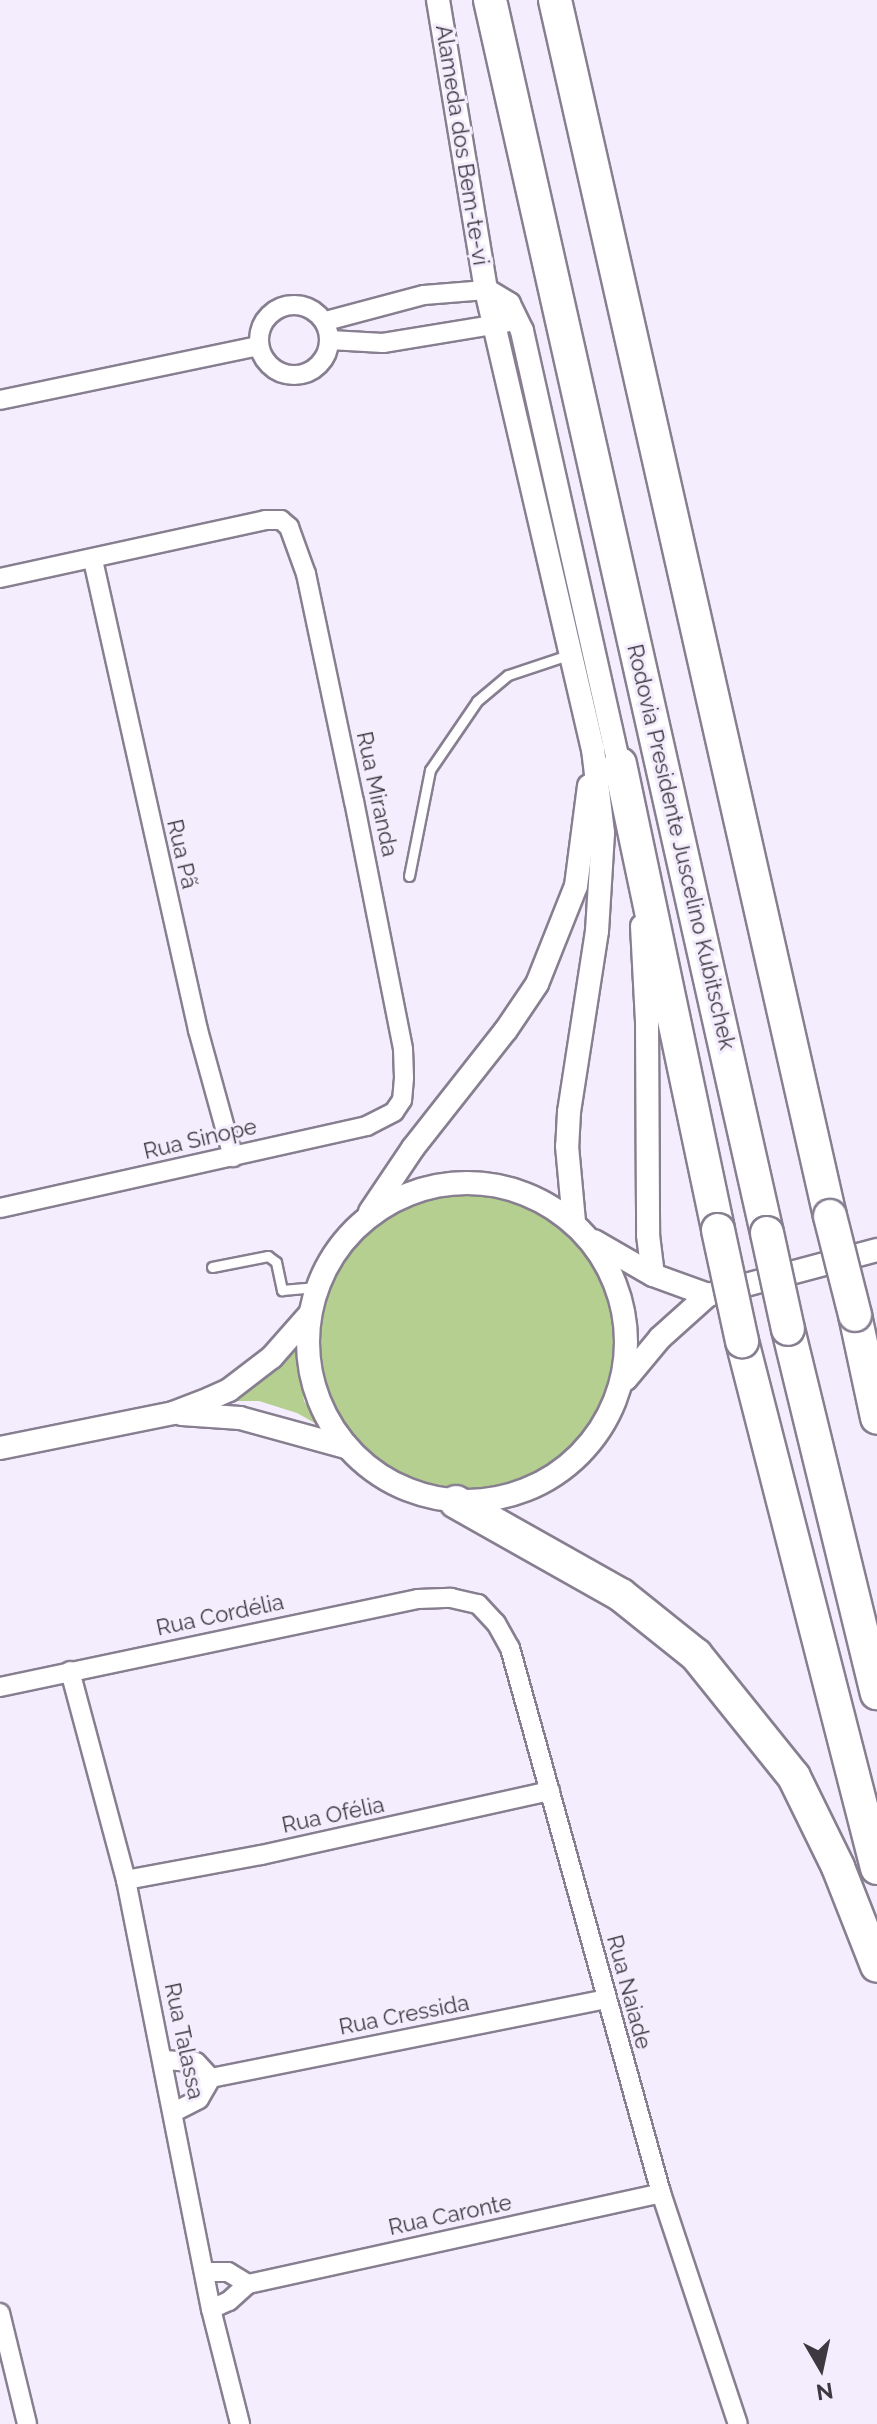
<!DOCTYPE html>
<meta charset="utf-8">
<style>
body{margin:0}
#map{position:relative;width:877px;height:2424px;overflow:hidden;background:#f4edfd;font-family:Raleway,sans-serif}
div>[style]{position:absolute}
.green>*{inset:0;background:#b4cf8f}
.round{border-radius:50%}
.roads{filter:drop-shadow(2px 0 #877f90) drop-shadow(-2px 0 #877f90) drop-shadow(0 2px #877f90) drop-shadow(0 -2px #877f90)}
.service>*{height:9px;margin:-4.5px;padding:0 4.5px;transform-origin:4.5px;border-radius:4.5px;background:#fff}
.minor>*{height:18px;margin:-9px;padding:0 9px;transform-origin:9px;border-radius:9px;background:#fff}
.minor>.ring{margin:-9px;padding:0;box-sizing:content-box;background:none;border:18px solid #fff;border-radius:50%}
.tertiary>*{height:22px;margin:-11px;padding:0 11px;transform-origin:11px;border-radius:11px;background:#fff}
.tertiary>.ring{margin:-11px;padding:0;box-sizing:content-box;background:none;border:22px solid #fff;border-radius:50%}
.motorway>*{height:32px;margin:-16px;padding:0 16px;transform-origin:16px;border-radius:16px;background:#fff}
.bridges{filter:drop-shadow(2px 0 #877f90) drop-shadow(-2px 0 #877f90) drop-shadow(0 2px #877f90) drop-shadow(0 -2px #877f90)}
.motorway-bridge>*{height:32px;margin:-16px;padding:0 16px;transform-origin:16px;border-radius:16px;background:#fff}
span{translate:-50% -50%;white-space:nowrap;text-align:center;line-height:1.15;-webkit-text-stroke:6px #f4edfd;paint-order:stroke}
.street-label{font-size:22px;color:#3c3940}
.north{position:absolute;left:781px;top:2328px;width:80px;height:80px;-webkit-text-stroke:6px #f4edfd;paint-order:stroke;rotate:171deg;font-size:22px;font-weight:700;line-height:32px;text-align:center;color:#3c3940}
.north::after{content:'';display:block;margin:auto;width:28px;height:36px;background:#3c3940;clip-path:polygon(50% 0,100% 100%,50% 72%,0 100%)}
</style>
<div id="map">
<div class="green">
<div class="round" style="left:321px;top:1193px;width:298px;height:298px"></div>
<div style="clip-path:polygon(302px 1337px,300px 1373px,304px 1401px,322px 1427px,297px 1413px,259px 1401px,226px 1401px,279px 1367px)"></div>
</div>
<div class="roads">
<div class="service">
<div style="left:409px;top:876px;width:108px;rotate:-78.8deg"></div>
<div style="left:430px;top:770px;width:83px;rotate:-55.7deg"></div>
<div style="left:477px;top:701px;width:40px;rotate:-40deg"></div>
<div style="left:508px;top:675px;width:66px;rotate:-18.4deg"></div>
<div style="left:212px;top:1267px;width:57px;rotate:-11.1deg"></div>
<div style="left:268px;top:1256px;width:10px;rotate:37deg"></div>
<div style="left:276px;top:1262px;width:29px;rotate:78deg"></div>
<div style="left:282px;top:1290px;width:35px;rotate:-5deg"></div>
</div>
<div class="minor">
<div class="ring" style="left:259px;top:305px;width:52px;height:52px"></div>
<div style="left:326px;top:321px;width:101px;rotate:-14.9deg"></div>
<div style="left:424px;top:295px;width:62px;rotate:-4.6deg"></div>
<div style="left:330px;top:340px;width:53px;rotate:3.2deg"></div>
<div style="left:383px;top:343px;width:124px;rotate:-9.3deg"></div>
<div style="left:0;top:400px;width:264px;rotate:-11.8deg"></div>
<div style="left:93px;top:560px;width:482px;rotate:77.4deg"></div>
<div style="left:198px;top:1030px;width:132px;rotate:74.6deg"></div>
<div style="left:0;top:578px;width:271px;rotate:-12.3deg"></div>
<div style="left:265px;top:520px;width:16px"></div>
<div style="left:281px;top:520px;width:11px;rotate:41deg"></div>
<div style="left:289px;top:527px;width:50px;rotate:70.1deg"></div>
<div style="left:306px;top:574px;width:232px;rotate:78.1deg"></div>
<div style="left:354px;top:801px;width:253px;rotate:78.8deg"></div>
<div style="left:403px;top:1049px;width:29px;rotate:88deg"></div>
<div style="left:404px;top:1078px;width:22px;rotate:95deg"></div>
<div style="left:402px;top:1100px;width:14px;rotate:124deg"></div>
<div style="left:394px;top:1112px;width:30px;rotate:153deg"></div>
<div style="left:367px;top:1126px;width:376px;rotate:167.4deg"></div>
<div style="left:70px;top:1671px;width:216px;rotate:75deg"></div>
<div style="left:126px;top:1880px;width:437px;rotate:78.8deg"></div>
<div style="left:211px;top:2309px;width:119px;rotate:75.8deg"></div>
<div style="left:0;top:1687px;width:427px;rotate:-11.9deg"></div>
<div style="left:418px;top:1599px;width:33px;rotate:-2deg"></div>
<div style="left:451px;top:1598px;width:28px;rotate:13deg"></div>
<div style="left:478px;top:1604px;width:26px;rotate:47deg"></div>
<div style="left:496px;top:1623px;width:29px;rotate:61deg"></div>
<div style="left:510px;top:1648px;width:566px;rotate:74.51deg"></div>
<div style="left:661px;top:2193px;width:243px;rotate:71.6deg"></div>
<div style="left:126px;top:1880px;width:137px;rotate:-10.5deg"></div>
<div style="left:261px;top:1855px;width:296px;rotate:-12.5deg"></div>
<div style="left:164px;top:2060px;width:32px;rotate:4deg"></div>
<div style="left:196px;top:2062px;width:22px;rotate:47deg"></div>
<div style="left:211px;top:2078px;width:402px;rotate:-11.3deg"></div>
<div style="left:174px;top:2112px;width:28px;rotate:-27deg"></div>
<div style="left:199px;top:2099px;width:24px;rotate:-60deg"></div>
<div style="left:205px;top:2272px;width:23px"></div>
<div style="left:228px;top:2272px;width:23px;rotate:31deg"></div>
<div style="left:211px;top:2309px;width:20px;rotate:-24deg"></div>
<div style="left:229px;top:2301px;width:25px;rotate:-42deg"></div>
<div style="left:248px;top:2284px;width:423px;rotate:-12.4deg"></div>
<div style="left:0;top:2313px;width:114px;rotate:76.3deg"></div>
</div>
<div class="tertiary">
<div style="left:438px;top:0;width:294px;rotate:80.6deg"></div>
<div style="left:486px;top:290px;width:471px;rotate:76.9deg"></div>
<div style="left:593px;top:749px;width:85px;rotate:83.2deg"></div>
<div style="left:603px;top:833px;width:98px;rotate:93.5deg"></div>
<div style="left:597px;top:931px;width:183px;rotate:98.8deg"></div>
<div style="left:569px;top:1112px;width:34px;rotate:93deg"></div>
<div style="left:567px;top:1146px;width:76px;rotate:84.7deg"></div>
<div style="left:486px;top:290px;width:27px;rotate:31deg"></div>
<div style="left:509px;top:304px;width:30px;rotate:64deg"></div>
<div style="left:522px;top:331px;width:457px;rotate:77.4deg"></div>
<div style="left:642px;top:926px;width:94px;rotate:87deg"></div>
<div style="left:647px;top:1020px;width:215px;rotate:89.7deg"></div>
<div style="left:648px;top:1235px;width:40px;rotate:82.9deg"></div>
<div class="ring" style="left:308px;top:1183px;width:296px;height:296px"></div>
<div style="left:370px;top:1212px;width:77px;rotate:-56.1deg"></div>
<div style="left:413px;top:1148px;width:150px;rotate:-51.8deg"></div>
<div style="left:506px;top:1030px;width:55px;rotate:-56deg"></div>
<div style="left:537px;top:984px;width:105px;rotate:-68.3deg"></div>
<div style="left:576px;top:886px;width:101px;rotate:-82.6deg"></div>
<div style="left:594px;top:1241px;width:68px;rotate:30deg"></div>
<div style="left:653px;top:1275px;width:59px;rotate:20deg"></div>
<div style="left:626px;top:1379px;width:53px;rotate:-50.3deg"></div>
<div style="left:660px;top:1338px;width:64px;rotate:-41.9deg"></div>
<div style="left:708px;top:1295px;width:175px;rotate:-14.9deg"></div>
<div style="left:182px;top:1414px;width:58px;rotate:3.9deg"></div>
<div style="left:240px;top:1418px;width:110px;rotate:15.3deg"></div>
<div style="left:0;top:1448px;width:177px;rotate:-11.4deg"></div>
<div style="left:173px;top:1413px;width:39px;rotate:-21deg"></div>
<div style="left:209px;top:1399px;width:22px;rotate:-24deg"></div>
<div style="left:229px;top:1390px;width:54px;rotate:-37.5deg"></div>
<div style="left:272px;top:1357px;width:56px;rotate:-48.6deg"></div>
</div>
<div class="motorway">
<div style="left:490px;top:0;width:1264px;rotate:77.34deg"></div>
<div style="left:555px;top:0;width:1247px;rotate:77.26deg"></div>
<div style="left:620px;top:764px;width:476px;rotate:78.1deg"></div>
<div style="left:855px;top:1315px;width:105px;rotate:77.9deg"></div>
<div style="left:788px;top:1329px;width:375px;rotate:76.3deg"></div>
<div style="left:742px;top:1341px;width:544px;rotate:75.63deg"></div>
<div style="left:456px;top:1502px;width:189px;rotate:29.4deg"></div>
<div style="left:621px;top:1595px;width:96px;rotate:38.7deg"></div>
<div style="left:696px;top:1655px;width:156px;rotate:51.2deg"></div>
<div style="left:794px;top:1777px;width:100px;rotate:63.9deg"></div>
<div style="left:838px;top:1867px;width:106px;rotate:68.5deg"></div>
</div>
</div>
<div class="bridges">
<div class="motorway-bridge">
<div style="left:830px;top:1216px;width:102px;rotate:75.8deg"></div>
<div style="left:718px;top:1230px;width:114px;rotate:77.8deg"></div>
<div style="left:767px;top:1233px;width:98px;rotate:77.7deg"></div>
</div>
</div>
<div class="street-label">
<span style="left:462px;top:145px;rotate:81deg">Alameda dos Bem-te-vi</span>
<span style="left:377px;top:794px;rotate:78deg">Rua Miranda</span>
<span style="left:681px;top:847px;rotate:77deg">Rodovia Presidente Juscelino Kubitschek</span>
<span style="left:182px;top:854px;rotate:77deg">Rua Pã</span>
<span style="left:200px;top:1139px;rotate:-13deg">Rua Sinope</span>
<span style="left:220px;top:1615px;rotate:-12deg">Rua Cordélia</span>
<span style="left:333px;top:1815px;rotate:-12deg">Rua Ofélia</span>
<span style="left:629px;top:1992px;rotate:75deg">Rua Naiade</span>
<span style="left:404px;top:2015px;rotate:-11deg">Rua Cressida</span>
<span style="left:184px;top:2041px;rotate:78deg">Rua Talassa</span>
<span style="left:450px;top:2215px;rotate:-12deg">Rua Caronte</span>
</div>
<div class="north">N</div>
</div>
